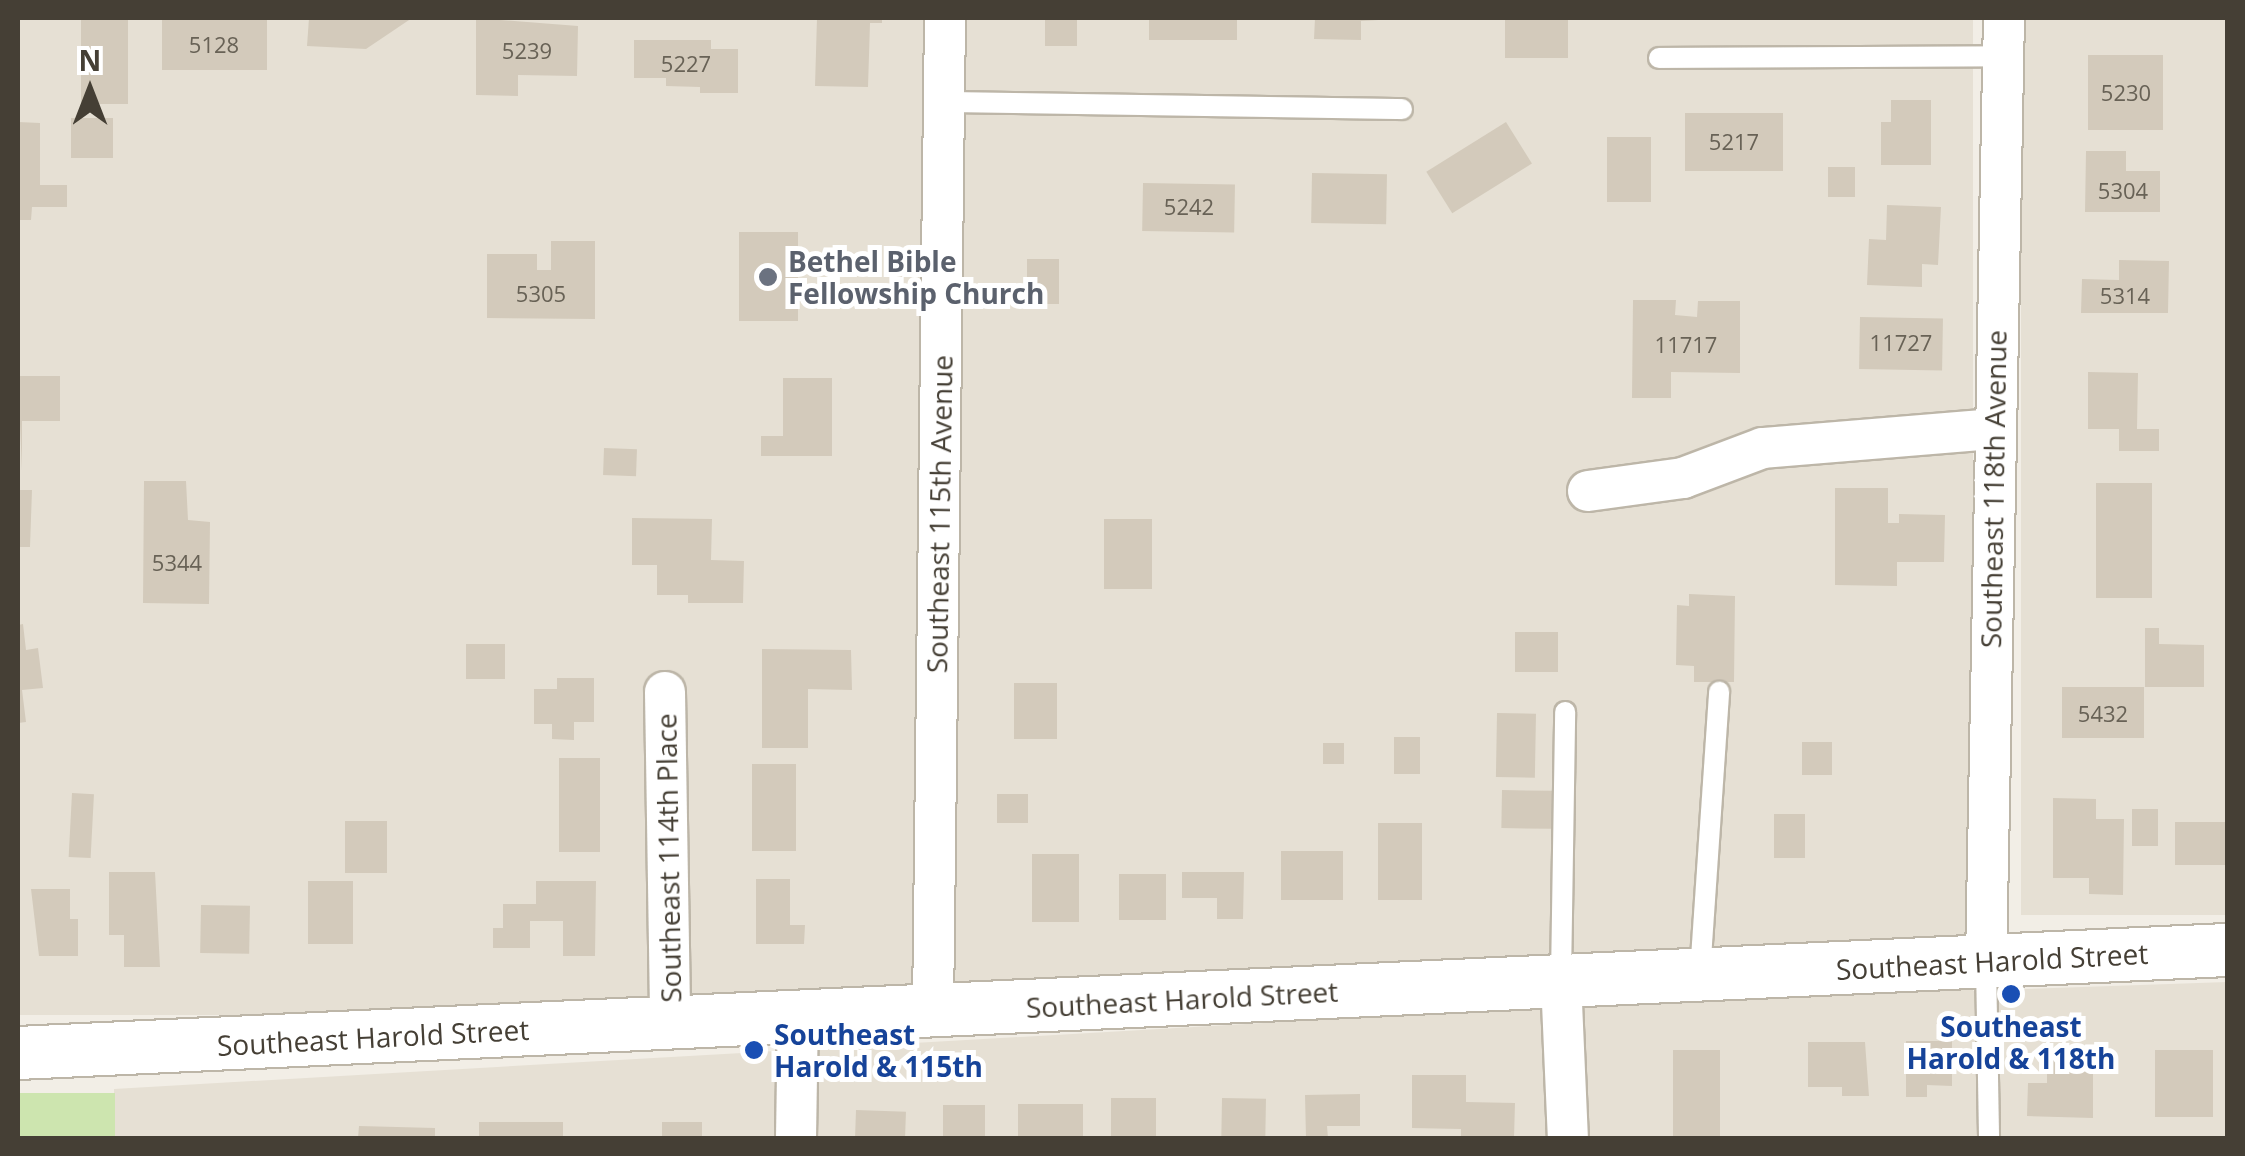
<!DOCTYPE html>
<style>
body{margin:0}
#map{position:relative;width:2245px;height:1156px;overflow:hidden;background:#f2eee6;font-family:"Open Sans",sans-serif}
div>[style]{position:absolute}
.residential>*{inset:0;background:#e6e0d4;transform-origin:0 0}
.green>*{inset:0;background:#cde5af;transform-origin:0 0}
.building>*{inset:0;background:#d3cabb;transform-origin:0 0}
.roads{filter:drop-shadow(2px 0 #bdb6a8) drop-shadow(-2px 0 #bdb6a8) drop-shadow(0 2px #bdb6a8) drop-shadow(0 -2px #bdb6a8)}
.service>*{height:20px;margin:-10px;padding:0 10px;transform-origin:10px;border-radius:10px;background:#fff}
.minor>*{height:40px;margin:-20px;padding:0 20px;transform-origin:20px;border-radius:20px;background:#fff}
.tertiary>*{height:52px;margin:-26px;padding:0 26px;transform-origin:26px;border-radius:26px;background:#fff}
.dots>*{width:28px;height:28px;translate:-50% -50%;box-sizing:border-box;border:5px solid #fff;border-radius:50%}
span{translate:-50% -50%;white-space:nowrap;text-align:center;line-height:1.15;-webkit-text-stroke:10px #fff;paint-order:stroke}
.number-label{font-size:22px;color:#686256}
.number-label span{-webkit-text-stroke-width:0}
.worship-label{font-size:28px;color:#5b616d;font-weight:700}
.left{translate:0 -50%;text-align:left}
.street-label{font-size:28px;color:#453f35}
.transit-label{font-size:28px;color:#164399;font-weight:700}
.frame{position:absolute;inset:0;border:20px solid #453f35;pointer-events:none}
.north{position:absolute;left:40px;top:40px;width:100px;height:100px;-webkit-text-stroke:8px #fff;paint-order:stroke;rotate:0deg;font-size:28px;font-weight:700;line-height:40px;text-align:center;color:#453f35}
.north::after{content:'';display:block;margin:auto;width:35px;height:45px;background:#453f35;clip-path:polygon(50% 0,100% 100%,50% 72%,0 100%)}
</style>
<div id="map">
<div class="residential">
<div style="left:18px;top:18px;width:1955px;height:997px"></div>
<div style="left:2021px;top:18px;width:206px;height:897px"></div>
<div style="clip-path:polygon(2227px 982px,2227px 1138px,114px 1138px,114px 1089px,1594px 1004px)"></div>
</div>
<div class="green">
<div style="left:115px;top:1093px;width:45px;height:97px;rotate:90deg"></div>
</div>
<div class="building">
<div style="left:81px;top:18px;width:47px;height:86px"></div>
<div style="clip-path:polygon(309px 18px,412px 18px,366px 49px,307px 46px)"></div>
<div style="clip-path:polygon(476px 18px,578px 26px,577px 76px,518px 75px,518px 96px,476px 95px)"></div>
<div style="clip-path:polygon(817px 18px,882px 18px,882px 23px,870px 23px,868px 87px,815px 86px)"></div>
<div style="left:1045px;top:18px;width:32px;height:28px"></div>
<div style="left:1149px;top:18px;width:88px;height:22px"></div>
<div style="clip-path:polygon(1315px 18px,1415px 18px,1361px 21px,1361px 40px,1314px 39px)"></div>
<div style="left:1505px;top:18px;width:63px;height:40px"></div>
<div style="left:162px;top:19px;width:105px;height:51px"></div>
<div style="clip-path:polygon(634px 40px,711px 40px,711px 49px,738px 49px,738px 93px,700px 93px,700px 87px,666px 86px,666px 78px,634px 78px)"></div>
<div style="left:2088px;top:55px;width:75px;height:75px"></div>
<div style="clip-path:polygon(1891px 100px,1931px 100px,1931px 165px,1881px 165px,1881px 122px,1891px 122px)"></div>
<div style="left:1685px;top:113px;width:98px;height:58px"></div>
<div style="left:71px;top:118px;width:42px;height:40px"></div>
<div style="clip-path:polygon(18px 122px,40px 123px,40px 185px,67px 185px,67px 207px,32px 207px,31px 220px,18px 220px)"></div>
<div style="left:1506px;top:122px;width:49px;height:94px;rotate:58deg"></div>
<div style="left:1607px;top:137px;width:44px;height:65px"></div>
<div style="clip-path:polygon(2086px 151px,2126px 151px,2126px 171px,2160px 171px,2160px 212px,2085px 212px)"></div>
<div style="left:1828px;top:167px;width:27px;height:30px"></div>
<div style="left:1312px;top:173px;width:75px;height:50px;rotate:1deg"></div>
<div style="left:1143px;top:183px;width:92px;height:48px;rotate:1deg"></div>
<div style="clip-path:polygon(1887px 205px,1941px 207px,1938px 265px,1922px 264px,1922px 287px,1867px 285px,1869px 239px,1886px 240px)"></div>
<div style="left:739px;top:232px;width:59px;height:89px"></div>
<div style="clip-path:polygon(551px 241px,595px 241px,595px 319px,487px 318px,487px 254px,537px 254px,537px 270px,551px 270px)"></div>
<div style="left:1027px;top:259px;width:32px;height:45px"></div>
<div style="clip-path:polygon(2119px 260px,2169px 261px,2168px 313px,2081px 313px,2082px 279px,2119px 280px)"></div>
<div style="clip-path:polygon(1633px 300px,1676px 300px,1675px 315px,1697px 317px,1698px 301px,1740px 301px,1740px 373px,1671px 372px,1671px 398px,1632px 398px)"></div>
<div style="left:1860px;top:317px;width:83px;height:52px;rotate:1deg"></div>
<div style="clip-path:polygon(2088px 372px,2138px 373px,2137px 429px,2159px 429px,2159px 451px,2119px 451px,2119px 429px,2088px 429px)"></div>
<div style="clip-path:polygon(18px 376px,60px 376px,60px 421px,22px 421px,22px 471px)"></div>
<div style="clip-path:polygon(783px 378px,832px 378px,832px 456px,761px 456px,761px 436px,783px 436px)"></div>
<div style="left:604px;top:448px;width:33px;height:27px;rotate:2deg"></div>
<div style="clip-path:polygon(144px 481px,186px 481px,188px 520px,210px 522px,209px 604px,143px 603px)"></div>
<div style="left:2096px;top:483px;width:56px;height:115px"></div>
<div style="clip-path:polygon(1835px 488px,1888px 488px,1888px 523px,1899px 523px,1899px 514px,1945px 515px,1944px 562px,1897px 562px,1897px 586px,1835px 585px)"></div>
<div style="clip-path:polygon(18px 490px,32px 490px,30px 547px,18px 547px)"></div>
<div style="clip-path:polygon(632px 518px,712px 519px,711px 560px,744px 561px,743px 603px,688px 603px,688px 595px,657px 595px,657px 565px,632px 565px)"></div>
<div style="left:1104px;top:519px;width:48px;height:70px"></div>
<div style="clip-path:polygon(1689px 594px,1735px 596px,1734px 682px,1694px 682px,1694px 666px,1676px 665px,1677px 605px,1689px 606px)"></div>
<div style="clip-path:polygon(23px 624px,26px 650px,38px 648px,43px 688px,22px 690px,26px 722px,18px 723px,18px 625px)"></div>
<div style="clip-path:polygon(2145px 628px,2159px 628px,2159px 644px,2204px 645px,2204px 687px,2145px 687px)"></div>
<div style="left:1558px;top:632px;width:40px;height:43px;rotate:90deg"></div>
<div style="left:466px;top:644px;width:39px;height:35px"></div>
<div style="clip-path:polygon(762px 649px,851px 650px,852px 690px,808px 689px,808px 748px,762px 748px)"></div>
<div style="clip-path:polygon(557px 678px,594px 678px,594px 722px,574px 722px,574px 740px,552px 739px,552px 724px,534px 724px,534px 689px,557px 689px)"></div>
<div style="left:1014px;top:683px;width:43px;height:56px"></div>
<div style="left:2062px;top:687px;width:82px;height:51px"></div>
<div style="left:1497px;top:713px;width:39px;height:64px;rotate:1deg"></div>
<div style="left:1394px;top:737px;width:26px;height:37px"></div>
<div style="left:1802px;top:742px;width:30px;height:33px"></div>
<div style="left:1323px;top:743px;width:21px;height:21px"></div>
<div style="left:559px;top:758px;width:41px;height:94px"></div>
<div style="left:752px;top:764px;width:44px;height:87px"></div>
<div style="left:1502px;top:790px;width:50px;height:38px;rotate:1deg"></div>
<div style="left:72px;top:793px;width:22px;height:64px;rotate:3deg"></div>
<div style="left:997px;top:794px;width:31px;height:29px"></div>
<div style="clip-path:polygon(2053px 798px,2096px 799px,2096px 819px,2124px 819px,2123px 895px,2089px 894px,2089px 878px,2053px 878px)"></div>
<div style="left:2132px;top:809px;width:26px;height:37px"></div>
<div style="left:1774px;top:814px;width:31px;height:44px"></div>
<div style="left:345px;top:821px;width:42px;height:52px"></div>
<div style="left:2175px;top:822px;width:50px;height:43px"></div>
<div style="left:1378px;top:823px;width:44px;height:77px"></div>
<div style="left:1281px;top:851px;width:62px;height:49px"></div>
<div style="left:1032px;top:854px;width:47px;height:68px"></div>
<div style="clip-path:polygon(109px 872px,155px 872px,160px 967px,124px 967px,124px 935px,109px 935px)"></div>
<div style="clip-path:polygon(1182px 872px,1244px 872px,1243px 919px,1217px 919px,1217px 898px,1182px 898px)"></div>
<div style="left:1166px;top:874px;width:46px;height:47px;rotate:90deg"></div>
<div style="clip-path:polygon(756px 879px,790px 879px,790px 925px,805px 925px,804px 944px,756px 944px)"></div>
<div style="left:308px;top:881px;width:45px;height:63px"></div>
<div style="clip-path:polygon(536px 881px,596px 881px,595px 956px,563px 956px,563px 921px,530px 921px,530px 948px,493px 948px,493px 928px,503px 928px,503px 904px,536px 904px)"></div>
<div style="clip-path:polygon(31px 889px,70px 889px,70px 919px,78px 919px,78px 956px,39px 956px)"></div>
<div style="left:201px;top:905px;width:49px;height:48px;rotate:1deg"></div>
<div style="clip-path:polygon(1906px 1041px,1952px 1041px,1952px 1086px,1927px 1085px,1927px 1097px,1906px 1097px)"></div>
<div style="clip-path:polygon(1808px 1042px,1865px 1042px,1869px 1096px,1842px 1096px,1842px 1087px,1808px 1087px)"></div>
<div style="clip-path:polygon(2047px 1047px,2093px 1047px,2093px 1118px,2027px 1116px,2028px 1083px,2047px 1083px)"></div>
<div style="left:1673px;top:1050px;width:47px;height:88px"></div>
<div style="left:2155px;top:1050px;width:58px;height:67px"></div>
<div style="clip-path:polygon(1412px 1075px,1466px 1075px,1466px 1102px,1515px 1103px,1514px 1138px,1461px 1138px,1461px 1129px,1412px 1128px)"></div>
<div style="clip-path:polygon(1360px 1094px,1360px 1126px,1327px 1126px,1328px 1138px,1306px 1138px,1305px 1095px)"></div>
<div style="left:1111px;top:1098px;width:45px;height:40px"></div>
<div style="left:1222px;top:1098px;width:44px;height:40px;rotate:1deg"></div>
<div style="left:1018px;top:1104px;width:65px;height:34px"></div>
<div style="left:943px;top:1105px;width:42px;height:33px"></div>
<div style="left:856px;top:1110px;width:50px;height:28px;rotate:2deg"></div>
<div style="left:479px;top:1122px;width:84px;height:16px"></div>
<div style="left:662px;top:1122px;width:40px;height:16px"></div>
<div style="clip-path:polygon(359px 1126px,435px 1128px,435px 1138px,358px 1138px)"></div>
</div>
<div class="roads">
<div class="service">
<div style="left:1659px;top:58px;width:344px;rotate:-0.3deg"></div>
<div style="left:944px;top:102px;width:458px;rotate:0.9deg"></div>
<div style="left:1986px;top:963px;width:175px;rotate:89deg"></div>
<div style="left:1700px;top:973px;width:282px;rotate:-86.1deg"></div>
<div style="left:1561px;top:978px;width:266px;rotate:-89.1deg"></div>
</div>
<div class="minor">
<div style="left:1588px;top:491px;width:96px;rotate:-7.8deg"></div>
<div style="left:1683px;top:478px;width:85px;rotate:-20.6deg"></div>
<div style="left:1763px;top:448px;width:231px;rotate:-4.7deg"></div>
<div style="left:665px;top:692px;width:331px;rotate:89.1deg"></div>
<div style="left:1986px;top:961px;width:943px;rotate:-88.91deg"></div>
<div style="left:1561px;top:980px;width:158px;rotate:87.5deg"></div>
<div style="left:933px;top:1011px;width:993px;rotate:-89.31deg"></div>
<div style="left:796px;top:1138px;width:122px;rotate:-89.1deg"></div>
</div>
<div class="tertiary">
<div style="left:18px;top:1053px;width:2212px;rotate:-2.67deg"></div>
</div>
</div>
<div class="dots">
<div style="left:768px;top:277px;background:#6b7280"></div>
<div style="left:2011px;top:994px;background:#1a4fb4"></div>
<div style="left:754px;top:1050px;background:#1a4fb4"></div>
</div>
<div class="number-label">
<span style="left:214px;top:45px">5128</span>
<span style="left:527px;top:51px">5239</span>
<span style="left:686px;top:64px">5227</span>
<span style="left:2126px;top:93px">5230</span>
<span style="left:1734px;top:142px">5217</span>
<span style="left:2123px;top:191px">5304</span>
<span style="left:1189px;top:207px">5242</span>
<span style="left:541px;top:294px">5305</span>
<span style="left:2125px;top:296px">5314</span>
<span style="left:1901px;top:343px">11727</span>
<span style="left:1686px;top:345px">11717</span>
<span style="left:177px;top:563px">5344</span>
<span style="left:2103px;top:714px">5432</span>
</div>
<div class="worship-label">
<span class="left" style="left:788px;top:277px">Bethel Bible<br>Fellowship Church</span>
</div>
<div class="street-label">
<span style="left:1993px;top:489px;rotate:-89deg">Southeast 118th Avenue</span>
<span style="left:939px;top:514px;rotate:-89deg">Southeast 115th Avenue</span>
<span style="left:668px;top:858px;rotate:-91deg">Southeast 114th Place</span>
<span style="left:1992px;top:961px;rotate:-3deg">Southeast Harold Street</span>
<span style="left:1182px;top:999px;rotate:-3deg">Southeast Harold Street</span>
<span style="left:373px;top:1037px;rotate:-3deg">Southeast Harold Street</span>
</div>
<div class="transit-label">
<span style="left:2011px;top:1042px">Southeast<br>Harold &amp; 118th</span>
<span class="left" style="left:774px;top:1050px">Southeast<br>Harold &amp; 115th</span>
</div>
<div class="frame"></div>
<div class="north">N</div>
</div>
